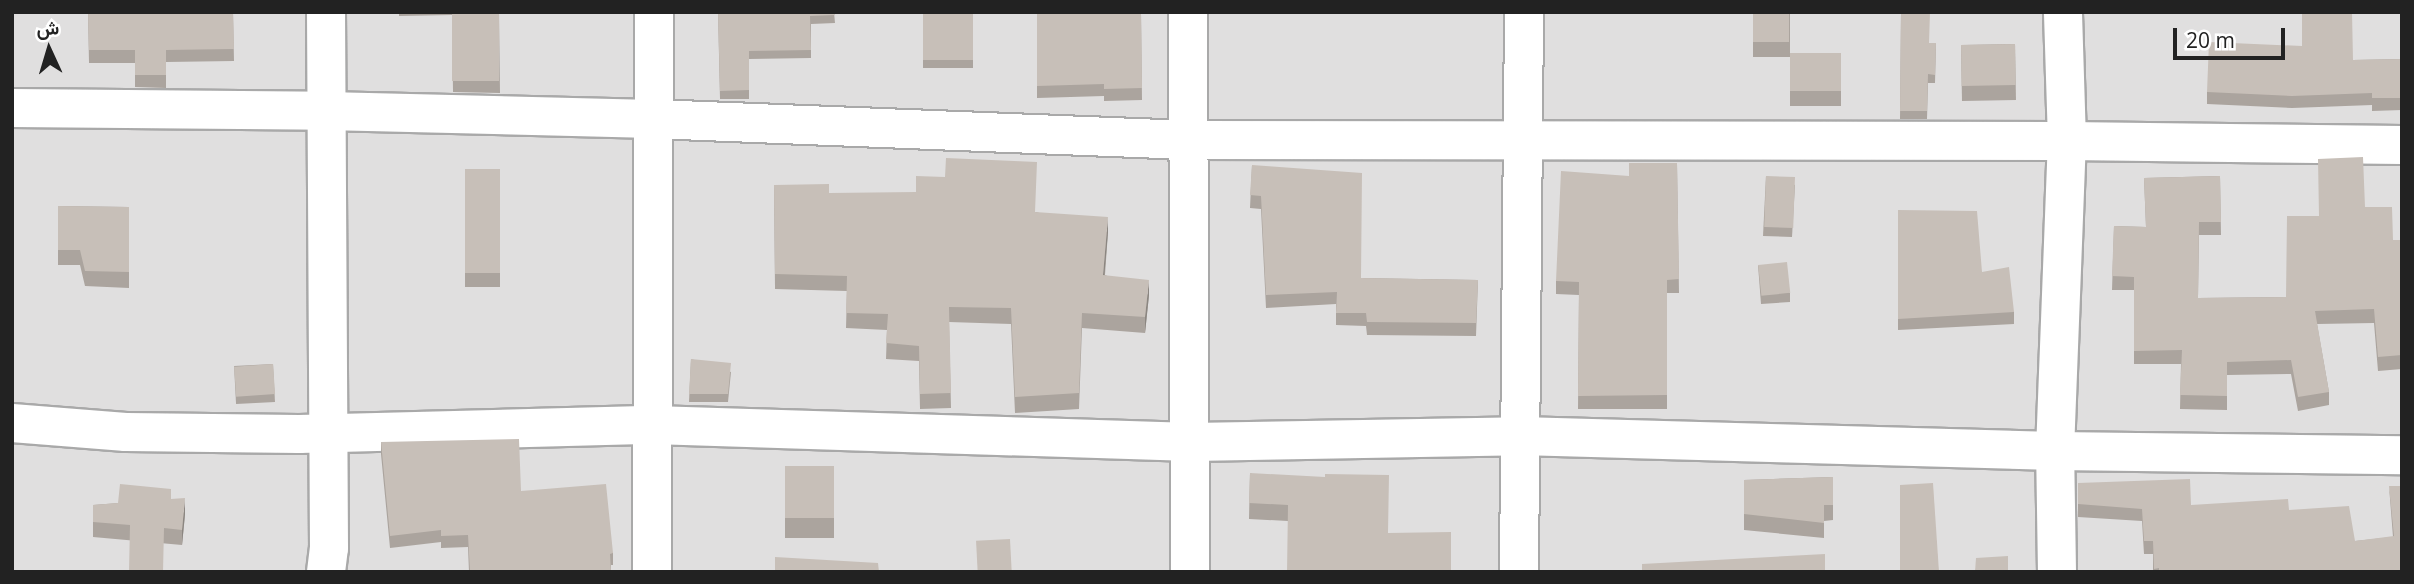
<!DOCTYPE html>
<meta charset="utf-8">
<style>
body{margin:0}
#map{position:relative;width:2414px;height:584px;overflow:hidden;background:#f2efe9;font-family:"Open Sans",Vazirmatn,sans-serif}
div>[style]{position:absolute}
.residential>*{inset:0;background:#e0dfdf;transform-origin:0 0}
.roads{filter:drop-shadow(2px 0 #a9a9a9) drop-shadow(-2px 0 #a9a9a9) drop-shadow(0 2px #a9a9a9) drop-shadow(0 -2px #a9a9a9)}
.minor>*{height:38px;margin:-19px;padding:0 19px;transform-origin:19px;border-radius:19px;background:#fff}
.wall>*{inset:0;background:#aba49e;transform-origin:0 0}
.shaded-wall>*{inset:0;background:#8b8681}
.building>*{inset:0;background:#c7bfb8;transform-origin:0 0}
span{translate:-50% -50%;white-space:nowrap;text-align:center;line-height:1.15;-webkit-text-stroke:7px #fff;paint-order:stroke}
.frame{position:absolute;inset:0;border:14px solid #222;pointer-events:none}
.north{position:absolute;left:14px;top:14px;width:70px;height:70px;-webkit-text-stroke:5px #fff;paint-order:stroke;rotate:356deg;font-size:19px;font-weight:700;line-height:28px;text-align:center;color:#222}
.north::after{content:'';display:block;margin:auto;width:24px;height:32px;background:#222;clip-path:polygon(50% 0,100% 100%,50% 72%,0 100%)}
.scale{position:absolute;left:2173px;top:28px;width:112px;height:32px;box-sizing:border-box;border:4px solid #222;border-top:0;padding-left:9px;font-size:21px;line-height:24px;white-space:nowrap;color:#222;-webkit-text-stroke:5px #fff;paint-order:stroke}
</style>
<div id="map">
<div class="residential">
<div style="left:12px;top:12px;width:2390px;height:560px"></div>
</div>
<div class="roads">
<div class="minor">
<div style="left:1188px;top:12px;width:560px;rotate:89.8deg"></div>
<div style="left:12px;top:108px;width:314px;rotate:0.5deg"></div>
<div style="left:326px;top:111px;width:327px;rotate:1.4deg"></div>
<div style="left:653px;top:119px;width:534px;rotate:2.25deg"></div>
<div style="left:1187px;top:140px;width:880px;rotate:0.07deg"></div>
<div style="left:2067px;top:141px;width:335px;rotate:0.7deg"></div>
<div style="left:12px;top:423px;width:114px;rotate:4.5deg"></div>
<div style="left:126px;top:432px;width:173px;rotate:0.7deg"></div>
<div style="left:299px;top:434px;width:354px;rotate:-1.5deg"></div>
<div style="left:653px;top:425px;width:539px;rotate:1.81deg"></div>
<div style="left:1192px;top:442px;width:328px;rotate:-1deg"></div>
<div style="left:1520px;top:436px;width:535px;rotate:1.61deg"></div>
<div style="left:2055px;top:451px;width:347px;rotate:0.7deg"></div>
<div style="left:326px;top:572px;width:24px;rotate:-83deg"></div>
<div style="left:329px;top:548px;width:536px;rotate:-90.32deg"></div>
<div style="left:652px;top:572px;width:560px;rotate:-89.8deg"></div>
<div style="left:1519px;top:572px;width:560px;rotate:-89.49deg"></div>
<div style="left:2057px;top:572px;width:121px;rotate:-90.9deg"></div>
<div style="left:2055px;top:451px;width:310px;rotate:-87.8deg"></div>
<div style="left:2067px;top:141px;width:129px;rotate:-91.8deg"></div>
</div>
</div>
<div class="wall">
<div style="clip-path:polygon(88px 12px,233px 12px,234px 61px,166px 62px,166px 88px,135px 87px,135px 63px,89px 63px)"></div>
<div style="clip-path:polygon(399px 12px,499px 12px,500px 93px,453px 92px,452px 15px,399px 16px)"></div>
<div style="clip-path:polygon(718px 12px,834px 12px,835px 23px,811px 24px,811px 58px,749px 59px,749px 99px,720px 99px)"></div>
<div style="left:923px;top:12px;width:50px;height:56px"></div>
<div style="clip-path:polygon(1037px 12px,1141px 12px,1142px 100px,1104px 101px,1104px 96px,1037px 98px)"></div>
<div style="left:1753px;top:12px;width:37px;height:45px"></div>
<div style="clip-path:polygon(1901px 12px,1929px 43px,1936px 43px,1935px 83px,1928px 83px,1927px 119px,1900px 119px)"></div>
<div style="left:2015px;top:44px;width:56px;height:54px;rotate:89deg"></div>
<div style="clip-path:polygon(2302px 46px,2353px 60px,2402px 59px,2402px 110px,2372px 111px,2372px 105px,2292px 108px,2207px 104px,2207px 92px)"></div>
<div style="left:1841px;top:53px;width:53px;height:51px;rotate:90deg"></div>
<div style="clip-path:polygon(1677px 163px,1679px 293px,1667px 293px,1667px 409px,1578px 409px,1579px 295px,1556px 294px,1556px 281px,1629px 176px)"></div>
<div style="clip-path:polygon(1252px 165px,1361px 278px,1478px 280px,1476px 336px,1367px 335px,1366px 326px,1336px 325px,1336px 304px,1266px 308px,1261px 209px,1250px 208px)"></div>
<div style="left:465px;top:169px;width:35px;height:118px"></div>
<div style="clip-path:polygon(1766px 176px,1795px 185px,1792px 237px,1763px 236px)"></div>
<div style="clip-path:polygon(2220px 176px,2221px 235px,2199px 235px,2198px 298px,2286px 297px,2319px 216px,2365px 207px,2393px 240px,2402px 240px,2402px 369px,2378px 371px,2374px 323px,2317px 324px,2329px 392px,2329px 405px,2298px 411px,2291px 374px,2227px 375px,2227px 410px,2180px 409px,2181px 364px,2134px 364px,2134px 290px,2112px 290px,2114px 226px,2146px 227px,2144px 178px)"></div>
<div style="clip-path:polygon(774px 185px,829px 193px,1036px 212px,1108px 232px,1105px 275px,1149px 295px,1145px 333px,1082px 328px,1079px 409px,1015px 413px,1011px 324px,949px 322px,951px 408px,920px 409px,919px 361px,886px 359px,887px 330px,846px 328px,847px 291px,775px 289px)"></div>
<div style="clip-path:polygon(58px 206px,129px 207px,129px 288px,85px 286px,80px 265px,58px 265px)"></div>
<div style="clip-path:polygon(1898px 210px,1982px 272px,2014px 312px,2014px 324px,1898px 330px)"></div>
<div style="clip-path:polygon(1758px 265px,1790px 293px,1790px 302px,1761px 304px)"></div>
<div style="clip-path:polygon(691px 359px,731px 372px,728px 402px,689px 402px)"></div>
<div style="left:273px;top:364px;width:38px;height:39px;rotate:87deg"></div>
<div style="clip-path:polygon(381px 442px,521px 491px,613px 553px,613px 565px,611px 565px,611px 572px,469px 572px,468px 547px,441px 548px,441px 542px,390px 548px,381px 454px)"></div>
<div style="left:785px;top:466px;width:49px;height:72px"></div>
<div style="clip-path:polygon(1250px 473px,1388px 533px,1451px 572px,1288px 521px,1249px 519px)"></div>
<div style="clip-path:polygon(1833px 477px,1833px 520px,1824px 521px,1824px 538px,1744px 530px,1744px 480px)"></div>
<div style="clip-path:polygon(2078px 483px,2191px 505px,2289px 510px,2355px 541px,2393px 537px,2389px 486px,2402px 572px,2153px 572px,2153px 554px,2144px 554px,2142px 521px,2078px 517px)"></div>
<div style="clip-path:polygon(171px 499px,185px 514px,182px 545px,93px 537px,93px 505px)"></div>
</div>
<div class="shaded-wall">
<div style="clip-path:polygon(1108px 217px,1108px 232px,1103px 291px,1103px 275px)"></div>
<div style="clip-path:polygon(1149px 280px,1149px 295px,1145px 333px,1145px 317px)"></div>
<div style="clip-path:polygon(185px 498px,185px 514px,182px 545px,182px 530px)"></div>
</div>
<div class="building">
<div style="clip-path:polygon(88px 12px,233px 12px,234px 49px,166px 50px,166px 75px,135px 75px,135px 50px,89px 50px)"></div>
<div style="left:452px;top:12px;width:47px;height:69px"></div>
<div style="clip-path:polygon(718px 12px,834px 12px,835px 15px,810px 16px,811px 50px,749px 51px,749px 90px,720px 91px)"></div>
<div style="left:923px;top:12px;width:50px;height:48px"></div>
<div style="clip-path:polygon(1037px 12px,1141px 12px,1142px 88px,1104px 89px,1104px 84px,1037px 86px)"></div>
<div style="left:1753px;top:12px;width:36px;height:30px"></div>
<div style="clip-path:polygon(1901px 12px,1930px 12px,1929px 43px,1936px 43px,1935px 75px,1928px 74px,1927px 111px,1900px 111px)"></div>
<div style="clip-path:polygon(2302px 12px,2352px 12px,2353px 60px,2402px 59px,2402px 98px,2372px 98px,2372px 93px,2292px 96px,2207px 92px,2209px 42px,2302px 46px)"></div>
<div style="left:2015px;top:44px;width:41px;height:54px;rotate:89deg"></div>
<div style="left:1841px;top:53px;width:38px;height:51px;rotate:90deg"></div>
<div style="clip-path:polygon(2363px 157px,2365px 207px,2392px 207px,2393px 240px,2402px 240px,2402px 355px,2378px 357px,2374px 309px,2315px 311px,2329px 392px,2298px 397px,2291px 360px,2227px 362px,2227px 396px,2180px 395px,2182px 350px,2134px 351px,2134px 277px,2112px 276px,2114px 226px,2146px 227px,2144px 178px,2220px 176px,2221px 222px,2199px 222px,2198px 298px,2286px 297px,2287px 216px,2319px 216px,2318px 159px)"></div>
<div style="clip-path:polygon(946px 158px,1037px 162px,1035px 212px,1108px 217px,1103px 275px,1149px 280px,1145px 317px,1082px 313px,1079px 393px,1015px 397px,1011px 308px,949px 307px,951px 393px,920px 394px,919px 346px,886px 343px,888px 314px,846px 313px,847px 276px,775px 274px,774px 185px,829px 184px,829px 193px,916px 192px,916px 176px,945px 177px)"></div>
<div style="clip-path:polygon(1629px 163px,1677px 163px,1679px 279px,1667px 280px,1667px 395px,1578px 396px,1579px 282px,1556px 281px,1561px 171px,1629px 176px)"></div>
<div style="clip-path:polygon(1252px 165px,1362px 173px,1361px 278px,1478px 280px,1476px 323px,1367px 322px,1366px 313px,1336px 313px,1337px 292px,1266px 295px,1261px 196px,1250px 195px)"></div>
<div style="left:465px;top:169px;width:35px;height:104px"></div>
<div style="left:1766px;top:176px;width:29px;height:51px;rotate:2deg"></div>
<div style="clip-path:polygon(58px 206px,129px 207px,129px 272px,85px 271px,80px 250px,58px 250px)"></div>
<div style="clip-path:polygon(1898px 210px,1977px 211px,1982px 272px,2009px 267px,2014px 312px,1898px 319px)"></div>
<div style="left:1787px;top:262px;width:31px;height:29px;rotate:84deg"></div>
<div style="clip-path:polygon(691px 359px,731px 363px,728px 394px,689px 394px)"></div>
<div style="left:273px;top:364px;width:30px;height:39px;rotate:86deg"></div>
<div style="clip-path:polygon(519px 439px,521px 491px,606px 484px,613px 553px,610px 554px,611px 572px,470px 572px,468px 535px,441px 536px,441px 530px,390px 536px,381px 442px)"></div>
<div style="left:785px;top:466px;width:49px;height:52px"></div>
<div style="clip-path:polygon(1250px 473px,1325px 477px,1325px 474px,1389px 475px,1388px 533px,1451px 532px,1451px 572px,1287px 572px,1288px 505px,1249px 503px)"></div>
<div style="clip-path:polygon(1833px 477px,1833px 505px,1824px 505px,1824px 523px,1744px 514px,1744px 480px)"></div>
<div style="clip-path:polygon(2190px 479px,2191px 505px,2288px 499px,2289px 510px,2349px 506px,2355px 541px,2394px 536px,2389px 486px,2402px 486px,2402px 572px,2159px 572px,2159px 568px,2154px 569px,2153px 541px,2144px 541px,2142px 509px,2078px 504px,2078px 483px)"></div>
<div style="clip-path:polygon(1933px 483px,1939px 572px,1900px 572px,1900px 485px)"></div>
<div style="clip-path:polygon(120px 484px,171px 489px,171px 499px,185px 498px,182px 530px,164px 528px,163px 572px,129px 572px,130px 525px,93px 522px,93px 505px,118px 503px)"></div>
<div style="left:1010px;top:539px;width:33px;height:34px;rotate:87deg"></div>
<div style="clip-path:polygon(1825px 554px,1825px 572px,1642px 572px,1642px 564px)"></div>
<div style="clip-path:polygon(2008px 556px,2008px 572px,1975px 572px,1976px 558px)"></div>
<div style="clip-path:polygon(775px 557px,878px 563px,879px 572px,775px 572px)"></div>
</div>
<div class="frame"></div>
<div class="north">ش</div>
<div class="scale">20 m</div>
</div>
